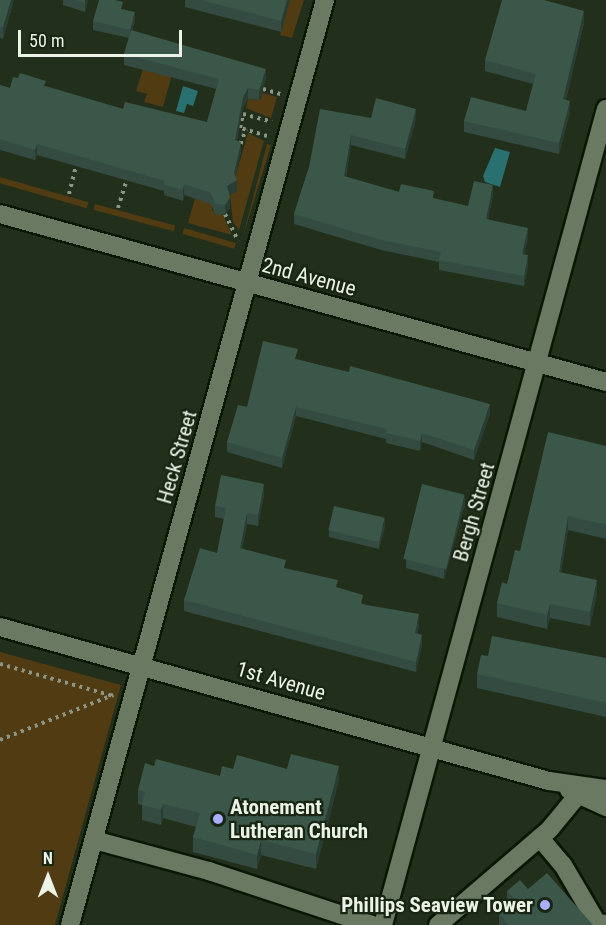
<!DOCTYPE html>
<style>
body{margin:0}
#map{position:relative;width:606px;height:925px;overflow:hidden;background:#212f1b;font-family:"Roboto Condensed",sans-serif}
div>[style]{position:absolute}
.green>*{inset:0;background:#513b13;transform-origin:0 0}
.water>*{inset:0;background:#297070}
.path>*{height:4px;margin-top:-2px;transform-origin:0;background:repeating-linear-gradient(90deg,#8b9686 0 3px,transparent 0 7.5px)}
.roads{filter:drop-shadow(2px 0 #0a1705) drop-shadow(-2px 0 #0a1705) drop-shadow(0 2px #0a1705) drop-shadow(0 -2px #0a1705)}
.minor>*{height:18px;margin:-9px;padding:0 9px;transform-origin:9px;border-radius:9px;background:#697962}
.wall>*{inset:0;background:#334b40}
.shaded-wall>*{inset:0;background:#293d34}
.building>*{inset:0;background:#3b574a;transform-origin:0 0}
.dots>*{width:16px;height:16px;translate:-50% -50%;box-sizing:border-box;border:3px solid #182512;border-radius:50%}
span{translate:-50% -50%;white-space:nowrap;text-align:center;line-height:1.15;-webkit-text-stroke:4.5px #182512;paint-order:stroke}
.street-label{font-size:21px;color:#eaf3e6}
.poi-label{font-size:21px;color:#eaf3e6;font-weight:700}
.left{translate:0 -50%;text-align:left}
.right{translate:-100% -50%;text-align:right}
.north{position:absolute;left:18px;top:847px;width:60px;height:60px;-webkit-text-stroke:4px #182512;paint-order:stroke;rotate:0deg;font-size:16px;font-weight:700;line-height:24px;text-align:center;color:#eaf3e6}
.north::after{content:'';display:block;margin:auto;width:21px;height:27px;background:#eaf3e6;clip-path:polygon(50% 0,100% 100%,50% 72%,0 100%)}
.scale{position:absolute;left:18px;top:30px;width:164px;height:27px;box-sizing:border-box;border:3px solid #eaf3e6;border-top:0;padding-left:8px;font-size:18px;line-height:21px;white-space:nowrap;color:#eaf3e6;-webkit-text-stroke:4px #182512;paint-order:stroke}
</style>
<div id="map">
<div class="green">
<div style="clip-path:polygon(290px 0,304px 0,292px 38px,280px 35px)"></div>
<div style="clip-path:polygon(150px 47px,178px 53px,163px 107px,144px 102px,147px 94px,136px 91px)"></div>
<div style="clip-path:polygon(262px 93px,277px 97px,271px 118px,246px 108px,248px 99px,260px 100px)"></div>
<div style="clip-path:polygon(248px 133px,264px 141px,239px 230px,233px 222px,230px 195px)"></div>
<div style="clip-path:polygon(267px 144px,271px 145px,242px 240px)"></div>
<div style="left:0;top:177px;width:92px;height:6px;rotate:16deg"></div>
<div style="clip-path:polygon(195px 198px,213px 204px,212px 210px,223px 215px,232px 235px,188px 223px)"></div>
<div style="left:95px;top:204px;width:83px;height:6px;rotate:15deg"></div>
<div style="left:184px;top:228px;width:54px;height:6px;rotate:16deg"></div>
<div style="clip-path:polygon(0 652px,121px 685px,55px 925px,0 925px)"></div>
</div>
<div class="water">
<div style="clip-path:polygon(183px 86px,198px 91px,193px 106px,187px 104px,184px 113px,176px 111px)"></div>
<div style="clip-path:polygon(495px 148px,510px 152px,500px 187px,485px 182px,483px 176px)"></div>
</div>
<div class="path">
<div style="left:263px;top:89px;width:18px;rotate:16deg"></div>
<div style="left:267px;top:136px;width:28px;rotate:-163deg"></div>
<div style="left:240px;top:128px;width:14px;rotate:-78deg"></div>
<div style="left:243px;top:114px;width:30px;rotate:15deg"></div>
<div style="left:238px;top:151px;width:23px;rotate:-70deg"></div>
<div style="left:69px;top:194px;width:29px;rotate:-76deg"></div>
<div style="left:118px;top:208px;width:30px;rotate:-73deg"></div>
<div style="left:225px;top:214px;width:30px;rotate:64deg"></div>
<div style="left:0;top:664px;width:117px;rotate:15.8deg"></div>
<div style="left:0;top:740px;width:122px;rotate:-21.7deg"></div>
</div>
<div class="roads">
<div class="minor">
<div style="left:0;top:214px;width:629px;rotate:15.49deg"></div>
<div style="left:0;top:627px;width:570px;rotate:15.67deg"></div>
<div style="left:549px;top:781px;width:58px;rotate:8deg"></div>
<div style="left:569px;top:790px;width:41px;rotate:24.7deg"></div>
<div style="left:540px;top:838px;width:35px;rotate:50deg"></div>
<div style="left:563px;top:865px;width:67px;rotate:59.6deg"></div>
<div style="left:597px;top:923px;width:9px;rotate:6deg"></div>
<div style="left:94px;top:840px;width:119px;rotate:15.1deg"></div>
<div style="left:209px;top:871px;width:172px;rotate:18.3deg"></div>
<div style="left:70px;top:925px;width:960px;rotate:-74.59deg"></div>
<div style="left:383px;top:925px;width:846px;rotate:-74.72deg"></div>
<div style="left:438px;top:925px;width:146px;rotate:-40.6deg"></div>
<div style="left:549px;top:830px;width:45px;rotate:-50.4deg"></div>
</div>
</div>
<div class="wall">
<div style="clip-path:polygon(0 0,14px 0,3px 39px,0 38px)"></div>
<div style="clip-path:polygon(63px 0,88px 0,85px 12px,63px 5px)"></div>
<div style="clip-path:polygon(185px 0,290px 0,281px 32px,185px 7px)"></div>
<div style="clip-path:polygon(123px 9px,135px 21px,132px 31px,266px 79px,259px 100px,248px 99px,243px 107px,237px 141px,241px 152px,235px 177px,237px 191px,230px 195px,230px 208px,225px 215px,215px 214px,211px 204px,184px 195px,183px 201px,164px 195px,164px 191px,37px 155px,35px 160px,0 150px,0 85px,10px 88px,46px 86px,123px 109px,207px 122px,216px 89px,124px 65px,124px 54px,129px 38px,93px 30px,93px 21px)"></div>
<div style="clip-path:polygon(584px 23px,566px 100px,570px 112px,559px 154px,464px 132px,464px 121px,526px 111px,533px 84px,485px 71px,485px 60px)"></div>
<div style="clip-path:polygon(371px 118px,416px 119px,405px 159px,351px 145px,346px 177px,399px 192px,468px 206px,493px 195px,488px 219px,528px 238px,524px 254px,528px 265px,524px 286px,439px 270px,439px 262px,381px 250px,294px 224px,294px 214px,309px 167px)"></div>
<div style="clip-path:polygon(297px 359px,490px 414px,474px 460px,422px 442px,420px 451px,386px 443px,386px 439px,296px 416px,282px 468px,227px 452px,227px 442px,247px 407px)"></div>
<div style="clip-path:polygon(606px 446px,606px 539px,568px 530px,561px 572px,597px 594px,590px 626px,550px 618px,547px 629px,497px 617px,497px 603px,507px 584px,520px 551px)"></div>
<div style="clip-path:polygon(264px 495px,258px 526px,247px 524px,242px 549px,286px 569px,338px 588px,363px 604px,419px 625px,417px 634px,422px 645px,416px 672px,184px 611px,184px 600px,217px 553px,224px 519px,215px 517px,215px 506px)"></div>
<div style="clip-path:polygon(465px 504px,444px 579px,406px 568px,406px 559px)"></div>
<div style="clip-path:polygon(385px 526px,379px 549px,329px 537px,329px 530px)"></div>
<div style="clip-path:polygon(488px 656px,606px 658px,606px 717px,477px 688px,477px 674px)"></div>
<div style="clip-path:polygon(154px 766px,220px 776px,233px 769px,287px 769px,339px 780px,316px 869px,261px 855px,257px 869px,193px 852px,193px 837px,196px 827px,163px 818px,161px 825px,142px 820px,142px 805px,138px 804px,138px 790px)"></div>
<div style="clip-path:polygon(528px 889px,593px 925px,499px 925px,499px 914px,507px 907px,507px 891px)"></div>
</div>
<div class="shaded-wall">
<div style="clip-path:polygon(11px 0,14px 0,3px 39px,3px 27px)"></div>
<div style="clip-path:polygon(85px 0,88px 0,85px 12px)"></div>
<div style="clip-path:polygon(287px 0,290px 0,281px 32px,281px 21px)"></div>
<div style="clip-path:polygon(584px 11px,584px 23px,563px 110px,563px 99px)"></div>
<div style="clip-path:polygon(135px 12px,135px 21px,130px 39px,130px 30px)"></div>
<div style="clip-path:polygon(266px 69px,266px 79px,259px 100px,259px 90px)"></div>
<div style="clip-path:polygon(248px 88px,248px 99px,243px 107px,235px 151px,235px 140px,243px 97px)"></div>
<div style="clip-path:polygon(570px 101px,570px 112px,559px 154px,559px 143px)"></div>
<div style="clip-path:polygon(416px 109px,416px 119px,405px 159px,405px 149px)"></div>
<div style="clip-path:polygon(351px 135px,351px 145px,344px 186px,344px 176px)"></div>
<div style="clip-path:polygon(241px 142px,241px 152px,234px 182px,237px 180px,237px 191px,227px 197px,227px 186px,234px 173px)"></div>
<div style="clip-path:polygon(37px 144px,37px 155px,35px 160px,35px 150px)"></div>
<div style="clip-path:polygon(184px 184px,184px 195px,183px 201px,183px 190px)"></div>
<div style="clip-path:polygon(493px 185px,493px 195px,486px 229px,486px 219px)"></div>
<div style="clip-path:polygon(230px 197px,230px 208px,225px 215px,225px 205px)"></div>
<div style="clip-path:polygon(528px 228px,528px 238px,522px 264px,522px 254px)"></div>
<div style="clip-path:polygon(528px 255px,528px 265px,524px 286px,524px 276px)"></div>
<div style="clip-path:polygon(490px 404px,490px 414px,474px 460px,474px 450px)"></div>
<div style="clip-path:polygon(296px 407px,296px 416px,282px 468px,282px 458px)"></div>
<div style="clip-path:polygon(422px 433px,422px 442px,420px 451px,420px 441px)"></div>
<div style="clip-path:polygon(264px 484px,264px 495px,258px 526px,258px 515px)"></div>
<div style="clip-path:polygon(465px 495px,465px 504px,444px 579px,444px 570px)"></div>
<div style="clip-path:polygon(247px 513px,247px 524px,240px 559px,240px 548px)"></div>
<div style="clip-path:polygon(568px 516px,568px 530px,559px 586px,559px 572px)"></div>
<div style="clip-path:polygon(385px 518px,385px 526px,379px 549px,379px 542px)"></div>
<div style="clip-path:polygon(597px 580px,597px 594px,590px 626px,590px 612px)"></div>
<div style="clip-path:polygon(550px 604px,550px 618px,547px 629px,547px 615px)"></div>
<div style="clip-path:polygon(419px 614px,419px 625px,415px 644px,415px 633px)"></div>
<div style="clip-path:polygon(422px 635px,422px 645px,416px 672px,416px 662px)"></div>
<div style="clip-path:polygon(339px 766px,339px 780px,316px 869px,316px 854px)"></div>
<div style="clip-path:polygon(163px 804px,163px 818px,161px 825px,161px 810px)"></div>
<div style="clip-path:polygon(261px 840px,261px 855px,257px 869px,257px 855px)"></div>
</div>
<div class="building">
<div style="clip-path:polygon(0 0,11px 0,3px 27px,0 26px)"></div>
<div style="clip-path:polygon(74px 0,85px 0,85px 3px)"></div>
<div style="clip-path:polygon(99px 0,115px 0,123px 2px,121px 9px,135px 12px,130px 30px,93px 21px)"></div>
<div style="clip-path:polygon(201px 0,287px 0,281px 21px)"></div>
<div style="clip-path:polygon(502px 0,544px 0,584px 11px,563px 99px,570px 101px,559px 143px,464px 121px,471px 97px,526px 111px,536px 74px,485px 60px)"></div>
<div style="clip-path:polygon(131px 30px,266px 69px,259px 90px,248px 88px,243px 97px,235px 140px,241px 142px,234px 173px,237px 180px,227px 186px,230px 197px,225px 205px,215px 204px,211px 193px,184px 184px,183px 190px,164px 185px,165px 181px,37px 144px,35px 150px,0 139px,0 85px,10px 88px,13px 77px,18px 78px,20px 73px,46px 81px,44px 86px,123px 109px,125px 102px,207px 122px,219px 79px,124px 54px)"></div>
<div style="clip-path:polygon(376px 98px,416px 109px,405px 149px,351px 135px,344px 176px,399px 192px,401px 184px,434px 191px,433px 198px,468px 206px,474px 181px,493px 185px,486px 219px,528px 228px,522px 254px,528px 255px,524px 276px,439px 260px,441px 252px,381px 240px,294px 214px,309px 167px,320px 109px,371px 118px)"></div>
<div style="clip-path:polygon(263px 341px,298px 349px,295px 359px,349px 372px,350px 366px,490px 404px,474px 450px,422px 433px,420px 441px,386px 433px,387px 429px,296px 407px,282px 458px,227px 442px,238px 405px,247px 407px)"></div>
<div style="clip-path:polygon(548px 432px,606px 446px,606px 525px,568px 516px,559px 572px,597px 580px,590px 612px,550px 604px,547px 615px,497px 603px,502px 582px,507px 584px,515px 550px,520px 551px)"></div>
<div style="clip-path:polygon(221px 475px,264px 484px,258px 515px,247px 513px,240px 548px,286px 560px,284px 568px,338px 580px,336px 587px,363px 595px,361px 604px,419px 614px,415px 633px,422px 635px,416px 662px,184px 600px,200px 548px,217px 553px,226px 508px,215px 506px)"></div>
<div style="left:422px;top:484px;width:44px;height:77px;rotate:14deg"></div>
<div style="left:334px;top:506px;width:52px;height:25px;rotate:13deg"></div>
<div style="clip-path:polygon(492px 636px,606px 658px,606px 703px,477px 674px,481px 655px,488px 656px)"></div>
<div style="clip-path:polygon(291px 754px,339px 766px,316px 854px,261px 840px,257px 855px,193px 837px,200px 813px,163px 804px,161px 810px,142px 805px,145px 792px,138px 790px,145px 763px,154px 766px,156px 759px,220px 776px,222px 766px,233px 769px,237px 755px,287px 769px)"></div>
<div style="clip-path:polygon(547px 873px,593px 925px,509px 925px,499px 914px,515px 900px,507px 891px,520px 880px,528px 889px)"></div>
</div>
<div class="dots">
<div style="left:218px;top:819px;background:#abaffb"></div>
<div style="left:545px;top:905px;background:#abaffb"></div>
</div>
<div class="street-label">
<span style="left:309px;top:277px;rotate:15deg">2nd Avenue</span>
<span style="left:177px;top:457px;rotate:-74deg">Heck Street</span>
<span style="left:474px;top:512px;rotate:-74deg">Bergh Street</span>
<span style="left:281px;top:681px;rotate:16deg">1st Avenue</span>
</div>
<div class="poi-label">
<span class="left" style="left:230px;top:819px">Atonement<br>Lutheran Church</span>
<span class="right" style="left:533px;top:905px">Phillips Seaview Tower</span>
</div>
<div class="north">N</div>
<div class="scale">50 m</div>
</div>
